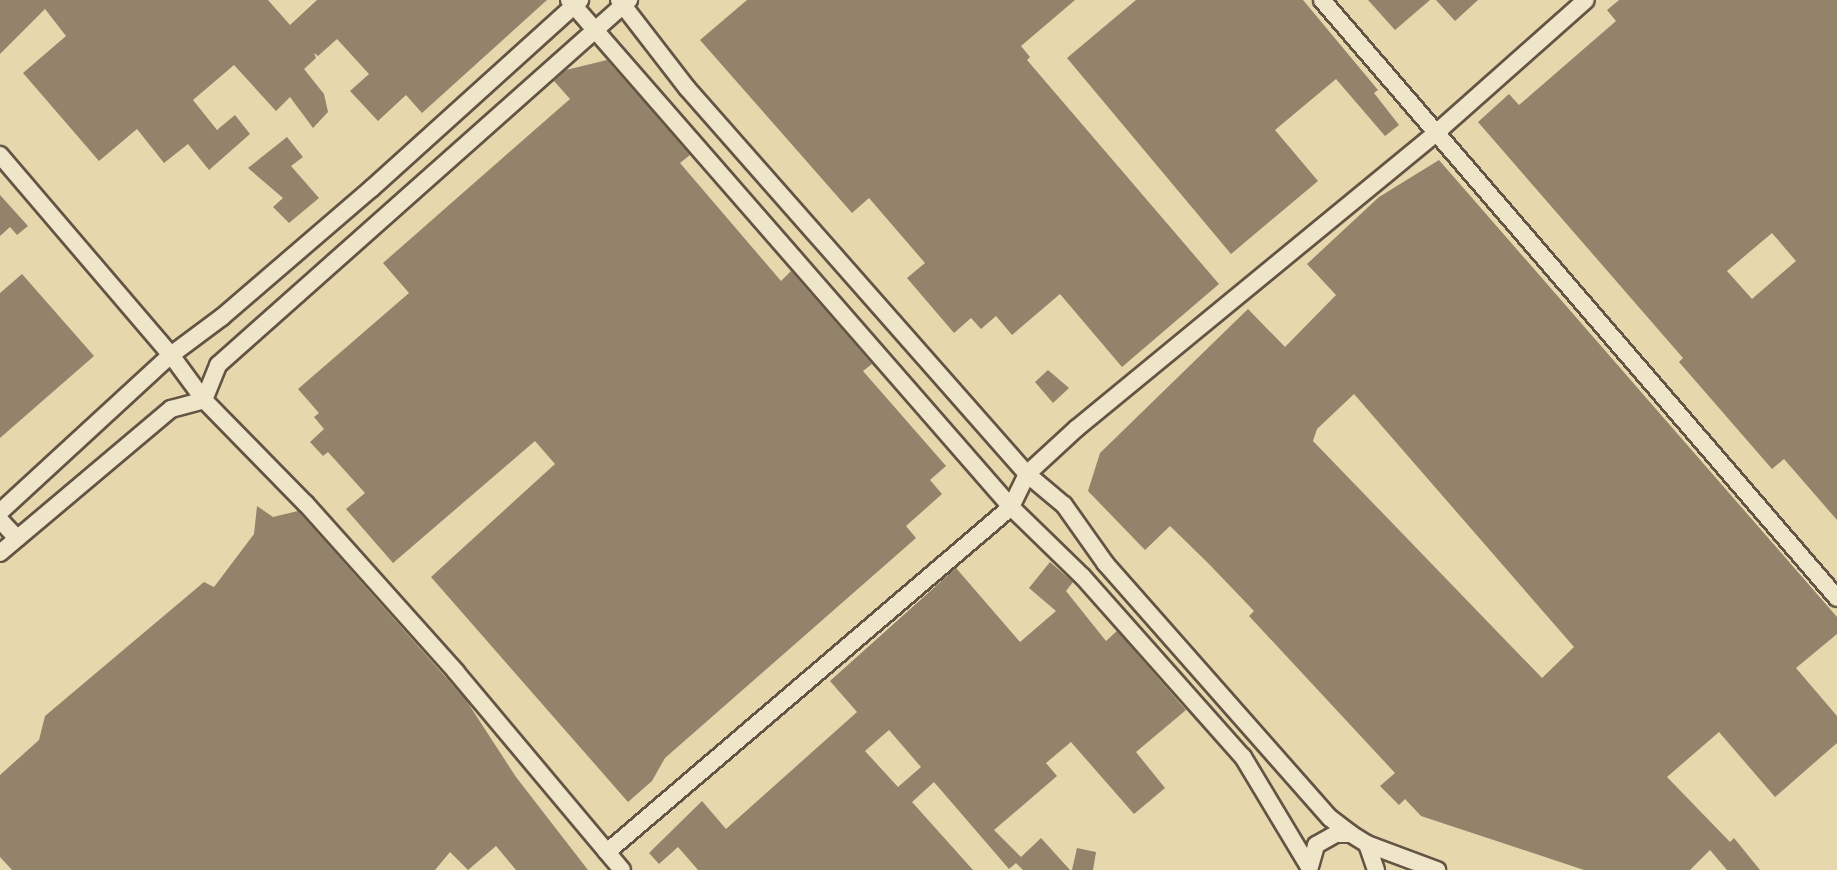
<!DOCTYPE html>
<style>
body{margin:0}
#map{position:relative;width:1837px;height:870px;overflow:hidden;background:#e7d7ac;font-family:"Gentium Book Plus",serif}
div>[style]{position:absolute}
.building>*{inset:0;background:#93836a}
.roads{filter:drop-shadow(2px 0 #645445) drop-shadow(-2px 0 #645445) drop-shadow(0 2px #645445) drop-shadow(0 -2px #645445)}
.minor>*{height:16px;margin:-8px;padding:0 8px;transform-origin:8px;border-radius:8px;background:#efe5c9}
span{translate:-50% -50%;white-space:nowrap;text-align:center;line-height:1.15;-webkit-text-stroke:5px #efe5c9;paint-order:stroke}
</style>
<div id="map">
<div class="building">
<div style="clip-path:polygon(0 0,268px 0,290px 25px,317px 0,547px 0,422px 113px,406px 95px,378px 121px,350px 91px,369px 74px,337px 39px,318px 56px,314px 53px,316px 58px,304px 69px,324px 94px,328px 112px,313px 128px,290px 97px,276px 111px,234px 65px,193px 100px,217px 130px,235px 115px,250px 134px,209px 170px,188px 144px,164px 163px,137px 129px,99px 161px,23px 73px,66px 36px,45px 9px,0 54px)"></div>
<div style="clip-path:polygon(747px 0,1075px 0,1021px 46px,1030px 57px,1027px 60px,1219px 284px,1122px 367px,1060px 294px,1012px 335px,996px 316px,981px 329px,971px 318px,954px 333px,907px 278px,925px 263px,869px 198px,852px 213px,700px 40px)"></div>
<div style="clip-path:polygon(1136px 0,1303px 0,1378px 90px,1374px 93px,1399px 125px,1385px 136px,1336px 79px,1275px 130px,1318px 181px,1231px 254px,1067px 58px)"></div>
<div style="clip-path:polygon(1368px 0,1430px 0,1395px 30px)"></div>
<div style="clip-path:polygon(1436px 0,1478px 0,1455px 21px)"></div>
<div style="clip-path:polygon(evenodd,1619px 0,1837px 0,1837px 520px,1784px 459px,1772px 469px,1679px 362px,1683px 358px,1478px 122px,1509px 94px,1519px 105px,1616px 21px,1607px 10px,1619px 0,1772px 233px,1796px 261px,1752px 299px,1727px 271px,1772px 233px)"></div>
<div style="clip-path:polygon(607px 60px,690px 155px,680px 163px,781px 281px,791px 271px,872px 364px,863px 371px,946px 466px,930px 480px,942px 494px,906px 526px,916px 538px,665px 758px,652px 781px,628px 802px,431px 577px,555px 464px,535px 441px,393px 563px,346px 509px,365px 493px,328px 452px,323px 456px,310px 442px,324px 429px,314px 417px,319px 413px,298px 389px,409px 293px,383px 263px,570px 99px,554px 81px,566px 70px)"></div>
<div style="clip-path:polygon(287px 137px,303px 157px,291px 166px,319px 198px,289px 223px,273px 207px,283px 198px,248px 168px)"></div>
<div style="clip-path:polygon(evenodd,1439px 160px,1837px 617px,1837px 634px,1796px 668px,1837px 716px,1837px 743px,1775px 797px,1719px 732px,1667px 777px,1730px 842px,1734px 838px,1760px 870px,1727px 870px,1710px 850px,1690px 870px,1584px 870px,1421px 816px,1405px 799px,1399px 805px,1380px 786px,1395px 773px,1249px 616px,1254px 611px,1208px 563px,1170px 526px,1145px 550px,1088px 491px,1100px 453px,1248px 309px,1285px 347px,1336px 295px,1307px 264px,1379px 197px,1439px 160px,1354px 394px,1574px 647px,1542px 678px,1313px 441px,1317px 429px,1354px 394px)"></div>
<div style="clip-path:polygon(0 195px,28px 226px,17px 235px,10px 227px,0 236px)"></div>
<div style="clip-path:polygon(22px 274px,94px 356px,0 438px,0 293px)"></div>
<div style="clip-path:polygon(1048px 370px,1069px 388px,1053px 403px,1035px 382px)"></div>
<div style="clip-path:polygon(257px 506px,273px 517px,298px 511px,466px 700px,516px 777px,588px 870px,516px 870px,496px 846px,468px 870px,450px 852px,435px 870px,12px 870px,0 857px,0 775px,39px 740px,45px 716px,204px 582px,214px 587px,254px 534px)"></div>
<div style="clip-path:polygon(evenodd,1050px 562px,1073px 582px,1066px 591px,1106px 641px,1117px 631px,1186px 710px,1136px 752px,1165px 788px,1134px 814px,1071px 742px,1046px 763px,1057px 776px,994px 830px,1021px 857px,1041px 838px,1070px 870px,1023px 870px,1016px 863px,1009px 869px,934px 782px,912px 802px,973px 870px,698px 870px,678px 847px,659px 864px,649px 853px,702px 801px,726px 829px,857px 712px,830px 681px,956px 568px,1020px 642px,1056px 611px,1029px 588px,1050px 562px,889px 730px,921px 767px,898px 787px,865px 751px,889px 730px)"></div>
<div style="clip-path:polygon(1077px 848px,1096px 852px,1093px 870px,1072px 870px)"></div>
</div>
<div class="roads">
<div class="minor">
<div style="left:569px;top:0;width:673px;rotate:48.92deg"></div>
<div style="left:1011px;top:507px;width:100px;rotate:44.2deg"></div>
<div style="left:1083px;top:577px;width:241px;rotate:48.4deg"></div>
<div style="left:1243px;top:757px;width:126px;rotate:59deg"></div>
<div style="left:619px;top:0;width:111px;rotate:52.3deg"></div>
<div style="left:687px;top:88px;width:514px;rotate:48.63deg"></div>
<div style="left:1027px;top:474px;width:48px;rotate:40deg"></div>
<div style="left:1064px;top:505px;width:71px;rotate:54.7deg"></div>
<div style="left:1105px;top:563px;width:340px;rotate:48.6deg"></div>
<div style="left:1330px;top:818px;width:26px;rotate:37deg"></div>
<div style="left:1322px;top:0;width:789px;rotate:49.26deg"></div>
<div style="left:0;top:155px;width:263px;rotate:49.5deg"></div>
<div style="left:171px;top:355px;width:56px;rotate:53.7deg"></div>
<div style="left:204px;top:400px;width:146px;rotate:45.6deg"></div>
<div style="left:306px;top:504px;width:225px;rotate:48.2deg"></div>
<div style="left:456px;top:672px;width:258px;rotate:50deg"></div>
<div style="left:0;top:512px;width:232px;rotate:-42.6deg"></div>
<div style="left:171px;top:355px;width:64px;rotate:-36.7deg"></div>
<div style="left:222px;top:317px;width:196px;rotate:-40.7deg"></div>
<div style="left:371px;top:189px;width:282px;rotate:-42.1deg"></div>
<div style="left:0;top:520px;width:25px;rotate:47deg"></div>
<div style="left:0;top:553px;width:224px;rotate:-40.1deg"></div>
<div style="left:171px;top:409px;width:34px;rotate:-15deg"></div>
<div style="left:204px;top:400px;width:38px;rotate:-68deg"></div>
<div style="left:218px;top:365px;width:550px;rotate:-41.61deg"></div>
<div style="left:1367px;top:844px;width:75px;rotate:20.4deg"></div>
<div style="left:607px;top:852px;width:531px;rotate:-40.5deg"></div>
<div style="left:1011px;top:507px;width:37px;rotate:-64deg"></div>
<div style="left:1027px;top:474px;width:68px;rotate:-42.6deg"></div>
<div style="left:1077px;top:428px;width:465px;rotate:-39.4deg"></div>
<div style="left:1436px;top:133px;width:200px;rotate:-41.6deg"></div>
<div style="left:1309px;top:870px;width:26px;rotate:-74deg"></div>
<div style="left:1316px;top:845px;width:23px;rotate:-29deg"></div>
<div style="left:1336px;top:834px;width:15px"></div>
<div style="left:1351px;top:834px;width:19px;rotate:32deg"></div>
<div style="left:1367px;top:844px;width:28px;rotate:71deg"></div>
</div>
</div>
</div>
